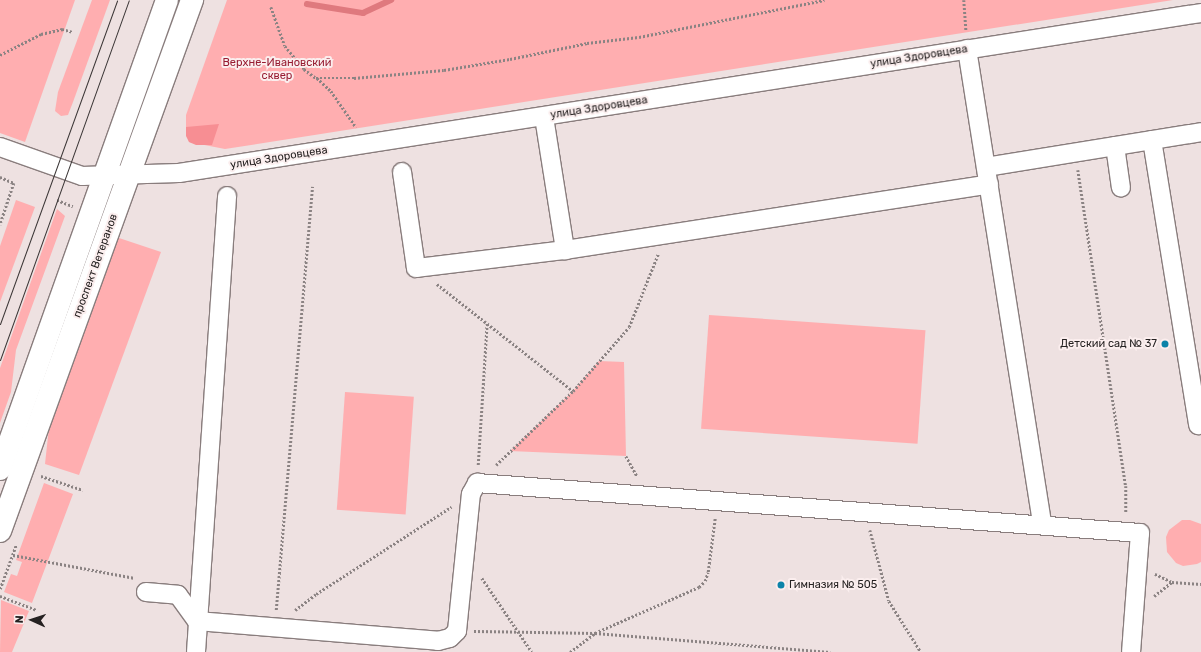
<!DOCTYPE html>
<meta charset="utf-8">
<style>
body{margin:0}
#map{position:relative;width:1201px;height:652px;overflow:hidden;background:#eee1e1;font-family:Rubik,sans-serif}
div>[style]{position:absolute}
.green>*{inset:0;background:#ffaeb0;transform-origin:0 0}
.forest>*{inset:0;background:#f78e93}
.stream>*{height:5.5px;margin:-2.75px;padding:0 2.75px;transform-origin:2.75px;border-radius:2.75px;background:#df797e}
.path>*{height:2.5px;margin-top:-1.25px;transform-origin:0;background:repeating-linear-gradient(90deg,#8b8383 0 2px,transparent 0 4px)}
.roads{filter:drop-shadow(1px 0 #897d7d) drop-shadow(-1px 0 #897d7d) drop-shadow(0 1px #897d7d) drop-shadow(0 -1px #897d7d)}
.minor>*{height:18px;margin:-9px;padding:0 9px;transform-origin:9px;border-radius:9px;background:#fff}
.major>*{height:22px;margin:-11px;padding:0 11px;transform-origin:11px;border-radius:11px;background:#fff}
.tram>*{height:1px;margin:-0.5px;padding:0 0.5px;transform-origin:0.5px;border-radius:0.5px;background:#3c3737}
.dots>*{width:11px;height:11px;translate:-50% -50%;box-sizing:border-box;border:2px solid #fbeeee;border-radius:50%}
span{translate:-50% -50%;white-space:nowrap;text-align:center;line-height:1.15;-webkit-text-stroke:4px #fbeeee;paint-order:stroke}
.street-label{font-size:11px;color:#252121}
.park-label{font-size:11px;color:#971c32}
.poi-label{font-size:11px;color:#252121}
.right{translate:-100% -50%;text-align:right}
.left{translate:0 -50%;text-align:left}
.north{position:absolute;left:12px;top:600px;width:40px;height:40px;-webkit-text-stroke:3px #fbeeee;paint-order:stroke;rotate:273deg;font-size:11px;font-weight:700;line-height:16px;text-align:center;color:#252121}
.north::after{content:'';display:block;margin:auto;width:14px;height:18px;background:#252121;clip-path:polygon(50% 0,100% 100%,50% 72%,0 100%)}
</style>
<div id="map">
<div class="green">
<div style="clip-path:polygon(0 0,75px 0,25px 142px,0 133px)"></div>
<div style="clip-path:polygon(92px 0,110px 0,73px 102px,68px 115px,61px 116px,55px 111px,58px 92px)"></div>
<div style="clip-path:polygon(227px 0,1173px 0,225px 149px,189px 142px,186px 127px,186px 115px)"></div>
<div style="clip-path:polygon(16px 200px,35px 207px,0 302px,0 246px)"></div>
<div style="clip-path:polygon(57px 209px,65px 216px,16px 350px,11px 392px,0 423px,0 368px)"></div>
<div style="clip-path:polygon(113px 236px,161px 252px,79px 475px,45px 464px,51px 409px)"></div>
<div style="left:709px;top:315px;width:217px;height:114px;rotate:4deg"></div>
<div style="clip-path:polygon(599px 361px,624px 362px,626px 456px,510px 451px,573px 391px)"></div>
<div style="left:345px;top:392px;width:69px;height:118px;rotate:4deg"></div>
<div style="clip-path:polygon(44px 483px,73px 494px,32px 603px,4px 592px,11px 574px,17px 576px,22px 562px,16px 560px)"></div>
<div style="clip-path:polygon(1182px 520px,1190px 520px,1201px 524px,1201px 562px,1197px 564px,1183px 566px,1176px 563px,1167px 552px,1166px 537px,1169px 530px)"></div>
<div style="clip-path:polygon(1px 600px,29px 611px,12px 652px,0 652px)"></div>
</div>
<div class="forest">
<div style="clip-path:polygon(219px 124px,212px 145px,196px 145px,189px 142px,186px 136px,186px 127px)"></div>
</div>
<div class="stream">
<div style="left:307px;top:4px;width:57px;rotate:9.1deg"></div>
<div style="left:363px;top:13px;width:31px;rotate:-25deg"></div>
</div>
<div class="path">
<div style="left:964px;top:0;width:31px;rotate:86deg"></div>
<div style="left:271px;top:7px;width:41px;rotate:70.3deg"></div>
<div style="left:285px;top:46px;width:30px;rotate:50deg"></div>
<div style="left:304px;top:69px;width:15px;rotate:37deg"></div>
<div style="left:316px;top:78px;width:38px"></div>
<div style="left:354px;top:78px;width:90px;rotate:-5.1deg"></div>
<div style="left:444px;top:70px;width:67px;rotate:-9.5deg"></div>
<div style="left:510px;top:59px;width:79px;rotate:-11.7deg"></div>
<div style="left:587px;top:43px;width:52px;rotate:-6.6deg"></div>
<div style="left:639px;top:37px;width:189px;rotate:-11.3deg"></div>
<div style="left:0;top:55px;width:46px;rotate:-27.1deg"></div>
<div style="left:41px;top:34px;width:22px;rotate:-13deg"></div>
<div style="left:62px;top:29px;width:11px;rotate:15deg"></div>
<div style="left:317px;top:78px;width:19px;rotate:43deg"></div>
<div style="left:331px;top:91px;width:44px;rotate:55.2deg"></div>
<div style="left:1078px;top:170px;width:320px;rotate:81.4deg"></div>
<div style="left:1126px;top:486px;width:27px;rotate:90deg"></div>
<div style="left:0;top:177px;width:15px;rotate:23deg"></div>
<div style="left:14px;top:183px;width:44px;rotate:108.4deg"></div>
<div style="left:57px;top:200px;width:17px;rotate:21deg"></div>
<div style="left:437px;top:284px;width:173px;rotate:38.2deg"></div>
<div style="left:626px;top:456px;width:23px;rotate:61deg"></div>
<div style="left:478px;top:465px;width:142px;rotate:-86.4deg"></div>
<div style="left:496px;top:465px;width:107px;rotate:-43.9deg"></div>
<div style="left:573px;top:391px;width:85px;rotate:-48.8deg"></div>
<div style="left:629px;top:327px;width:79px;rotate:-68.3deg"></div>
<div style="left:41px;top:476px;width:44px;rotate:18.4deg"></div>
<div style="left:870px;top:530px;width:73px;rotate:75deg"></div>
<div style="left:889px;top:601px;width:60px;rotate:57.9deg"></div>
<div style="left:13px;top:555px;width:124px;rotate:10.7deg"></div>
<div style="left:1155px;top:574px;width:19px;rotate:25deg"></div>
<div style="left:482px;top:578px;width:89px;rotate:56deg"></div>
<div style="left:0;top:589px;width:47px;rotate:-70deg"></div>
<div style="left:0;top:596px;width:39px;rotate:21deg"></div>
<div style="left:1154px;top:596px;width:23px;rotate:-38deg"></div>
<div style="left:1172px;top:582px;width:29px;rotate:4deg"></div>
<div style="left:276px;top:610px;width:425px;rotate:-85.1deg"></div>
<div style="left:295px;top:610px;width:26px;rotate:-37deg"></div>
<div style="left:316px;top:594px;width:161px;rotate:-32.8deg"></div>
<div style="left:474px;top:631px;width:121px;rotate:0.9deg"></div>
<div style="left:595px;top:633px;width:236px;rotate:4.6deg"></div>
<div style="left:570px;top:652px;width:31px;rotate:-37deg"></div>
<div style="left:595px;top:633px;width:114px;rotate:-23.9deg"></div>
<div style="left:699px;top:587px;width:8px;rotate:-45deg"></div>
<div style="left:705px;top:581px;width:9px;rotate:-72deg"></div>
<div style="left:708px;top:572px;width:54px;rotate:-82.6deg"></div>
</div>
<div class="roads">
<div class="minor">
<div style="left:967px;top:49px;width:482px;rotate:81deg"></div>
<div style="left:544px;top:117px;width:135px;rotate:81deg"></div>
<div style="left:565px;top:250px;width:429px;rotate:-8.8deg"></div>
<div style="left:1152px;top:140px;width:289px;rotate:80.8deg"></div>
<div style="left:1115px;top:146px;width:42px;rotate:81.9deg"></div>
<div style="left:0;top:147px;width:87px;rotate:19.5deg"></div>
<div style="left:82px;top:176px;width:97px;rotate:-1.8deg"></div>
<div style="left:179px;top:173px;width:1034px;rotate:-8.9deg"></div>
<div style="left:986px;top:167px;width:218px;rotate:-9.2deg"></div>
<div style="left:402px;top:172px;width:97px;rotate:81.7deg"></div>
<div style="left:416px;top:268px;width:150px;rotate:-6.9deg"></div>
<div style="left:146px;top:592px;width:32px;rotate:5deg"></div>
<div style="left:178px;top:595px;width:32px;rotate:54deg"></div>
<div style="left:197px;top:621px;width:242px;rotate:4.7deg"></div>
<div style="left:438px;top:641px;width:12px;rotate:-14deg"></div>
<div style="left:450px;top:638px;width:10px;rotate:-45deg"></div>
<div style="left:457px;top:631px;width:138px;rotate:-84.2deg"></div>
<div style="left:471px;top:494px;width:13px;rotate:-61deg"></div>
<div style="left:477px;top:483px;width:665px;rotate:4.31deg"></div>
<div style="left:1140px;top:533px;width:119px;rotate:94.3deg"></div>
<div style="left:196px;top:652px;width:457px;rotate:-86.1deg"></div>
</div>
<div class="major">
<div style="left:0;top:469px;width:498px;rotate:-70.4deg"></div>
<div style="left:0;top:531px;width:565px;rotate:-70.12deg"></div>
</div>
</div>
<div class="tram">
<div style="left:0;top:324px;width:344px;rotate:-70.1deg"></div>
<div style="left:0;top:360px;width:382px;rotate:-70.3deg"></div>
</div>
<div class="dots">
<div style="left:1165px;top:344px;background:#0c83a9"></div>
<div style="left:781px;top:585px;background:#0c83a9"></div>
</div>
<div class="street-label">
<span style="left:919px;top:57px;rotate:-9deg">улица Здоровцева</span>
<span style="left:599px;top:108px;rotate:-9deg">улица Здоровцева</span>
<span style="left:279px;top:158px;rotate:-9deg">улица Здоровцева</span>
<span style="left:96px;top:266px;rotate:-70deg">проспект Ветеранов</span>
</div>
<div class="park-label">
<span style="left:277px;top:70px">Верхне-Ивановский<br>сквер</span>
</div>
<div class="poi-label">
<span class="right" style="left:1157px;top:344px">Детский сад № 37</span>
<span class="left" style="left:789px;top:585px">Гимназия № 505</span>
</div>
<div class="north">N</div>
</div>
